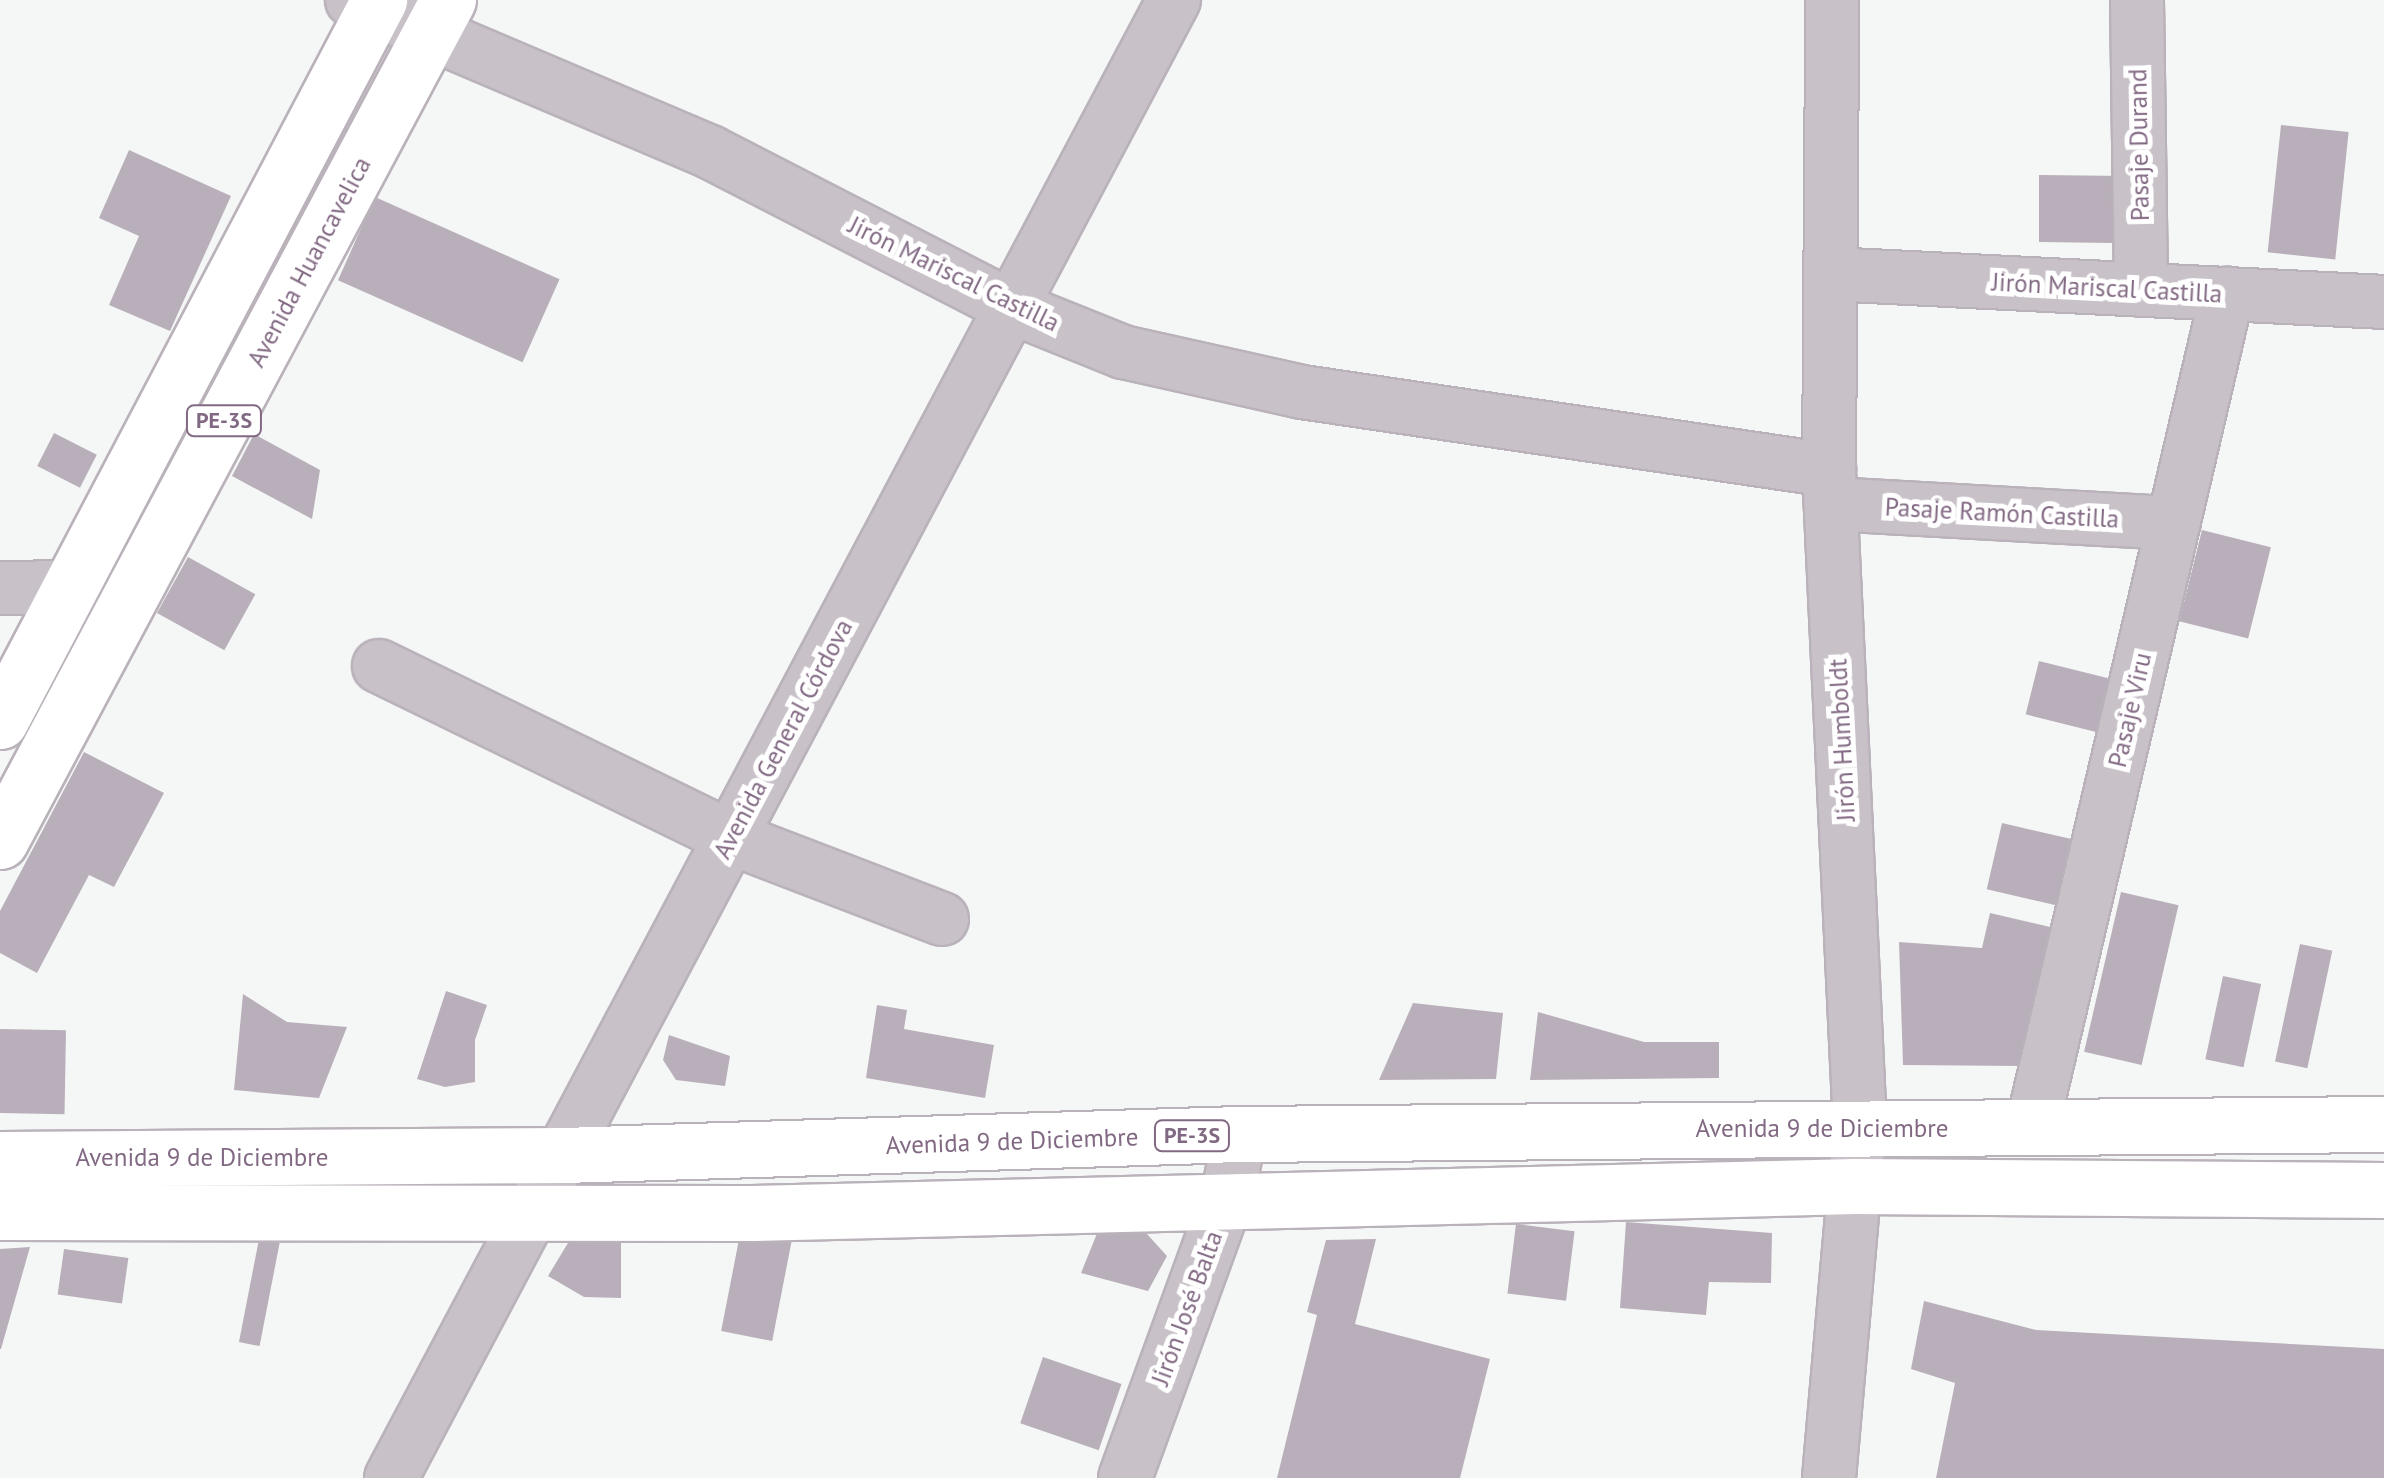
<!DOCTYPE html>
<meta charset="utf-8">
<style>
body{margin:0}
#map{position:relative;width:2384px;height:1478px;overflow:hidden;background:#f5f7f6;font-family:"PT Sans",sans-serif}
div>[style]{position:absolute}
.building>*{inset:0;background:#b9afba;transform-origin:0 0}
.roads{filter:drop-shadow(2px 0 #bab2ba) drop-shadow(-2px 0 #bab2ba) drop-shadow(0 2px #bab2ba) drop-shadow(0 -2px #bab2ba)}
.minor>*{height:52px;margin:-26px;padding:0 26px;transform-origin:26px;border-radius:26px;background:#c8c1c8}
.major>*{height:55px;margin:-27.5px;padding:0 27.5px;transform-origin:27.5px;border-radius:27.5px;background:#fff}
.highway>*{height:55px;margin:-27.5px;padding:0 27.5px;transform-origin:27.5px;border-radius:27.5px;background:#fff}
span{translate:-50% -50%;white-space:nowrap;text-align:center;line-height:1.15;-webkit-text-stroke:10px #fff;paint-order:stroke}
.shield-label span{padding:2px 8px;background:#fff;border:2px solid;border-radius:8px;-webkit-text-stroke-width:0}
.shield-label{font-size:22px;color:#826983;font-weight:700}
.street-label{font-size:25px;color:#826983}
</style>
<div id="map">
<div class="building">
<div style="left:2281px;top:125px;width:68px;height:128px;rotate:6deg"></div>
<div style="clip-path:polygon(129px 150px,231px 196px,170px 331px,109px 305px,139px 236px,99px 218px)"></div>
<div style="clip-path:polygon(2039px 175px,2128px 176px,2127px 226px,2113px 243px,2039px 242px)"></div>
<div style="left:375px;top:197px;width:202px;height:91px;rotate:24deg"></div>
<div style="left:54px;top:433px;width:48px;height:37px;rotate:27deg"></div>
<div style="clip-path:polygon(254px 434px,320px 470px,312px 519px,232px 476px)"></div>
<div style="left:2202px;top:530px;width:71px;height:94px;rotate:14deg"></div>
<div style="left:188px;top:557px;width:77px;height:64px;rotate:29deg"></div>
<div style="left:2039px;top:661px;width:87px;height:55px;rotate:14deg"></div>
<div style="clip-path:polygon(84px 752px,164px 793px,114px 887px,89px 875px,37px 973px,0 953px,0 911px)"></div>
<div style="left:2002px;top:823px;width:78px;height:68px;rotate:13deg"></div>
<div style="left:2121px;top:892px;width:59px;height:164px;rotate:13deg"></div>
<div style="clip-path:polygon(1990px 913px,2059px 929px,2022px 1066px,1903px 1065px,1899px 942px,1982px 948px)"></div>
<div style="left:2300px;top:944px;width:33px;height:120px;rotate:12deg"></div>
<div style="left:2223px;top:976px;width:39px;height:85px;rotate:12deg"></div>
<div style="clip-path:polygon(446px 991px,487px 1005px,475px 1040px,475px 1082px,445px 1087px,417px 1079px)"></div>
<div style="clip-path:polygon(243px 994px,287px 1022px,347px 1027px,319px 1098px,234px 1090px)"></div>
<div style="clip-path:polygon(1413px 1003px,1503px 1013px,1496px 1079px,1379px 1080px)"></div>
<div style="clip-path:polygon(877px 1005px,907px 1010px,904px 1029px,994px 1045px,985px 1098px,866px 1078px)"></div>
<div style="clip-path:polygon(1538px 1012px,1644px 1042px,1719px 1042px,1719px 1078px,1530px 1080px)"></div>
<div style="left:0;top:1029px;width:66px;height:84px;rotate:1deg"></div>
<div style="clip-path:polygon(669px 1035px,730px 1056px,725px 1086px,676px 1080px,663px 1060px)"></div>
<div style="clip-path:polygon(1626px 1222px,1772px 1233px,1771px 1283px,1709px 1282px,1706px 1315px,1620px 1308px)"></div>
<div style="left:1516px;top:1224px;width:59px;height:70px;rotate:7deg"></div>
<div style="left:741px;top:1229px;width:52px;height:104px;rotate:11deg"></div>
<div style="clip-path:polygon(1098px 1231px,1147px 1234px,1167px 1256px,1148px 1291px,1081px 1273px)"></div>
<div style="clip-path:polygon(574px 1233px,621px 1233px,621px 1298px,584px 1297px,548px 1276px)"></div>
<div style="left:259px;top:1239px;width:21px;height:105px;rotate:11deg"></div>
<div style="clip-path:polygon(1376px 1239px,1355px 1324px,1490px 1359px,1460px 1478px,1277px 1478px,1317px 1315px,1307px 1312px,1326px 1240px)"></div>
<div style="clip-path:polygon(30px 1247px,1px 1349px,0 1349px,0 1249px)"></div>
<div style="left:64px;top:1249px;width:65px;height:46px;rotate:8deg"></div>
<div style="clip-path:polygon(1924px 1301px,2036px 1330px,2384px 1349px,2384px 1478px,1936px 1478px,1955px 1383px,1911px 1369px)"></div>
<div style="left:1043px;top:1357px;width:83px;height:70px;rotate:19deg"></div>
</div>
<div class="roads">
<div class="minor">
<div style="left:352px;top:0;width:389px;rotate:23deg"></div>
<div style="left:710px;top:152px;width:339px;rotate:27.2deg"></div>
<div style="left:1011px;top:307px;width:121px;rotate:21.9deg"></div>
<div style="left:1123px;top:352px;width:183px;rotate:12.6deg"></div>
<div style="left:1302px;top:392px;width:533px;rotate:8.42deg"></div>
<div style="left:2137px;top:0;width:290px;rotate:89.2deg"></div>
<div style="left:1830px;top:274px;width:555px;rotate:2.89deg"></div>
<div style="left:1831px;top:504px;width:343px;rotate:3.2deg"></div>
<div style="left:0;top:588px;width:69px;rotate:-0.8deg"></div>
<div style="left:379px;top:666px;width:392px;rotate:26deg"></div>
<div style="left:731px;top:838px;width:226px;rotate:21deg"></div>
<div style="left:2032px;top:1127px;width:856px;rotate:-76.82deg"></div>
<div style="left:391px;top:1478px;width:1673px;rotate:-62.09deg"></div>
<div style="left:1125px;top:1478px;width:298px;rotate:-70deg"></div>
<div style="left:1227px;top:1198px;width:65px;rotate:-78.5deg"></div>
<div style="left:1829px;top:1478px;width:352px;rotate:-85deg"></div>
<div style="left:1860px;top:1127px;width:658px;rotate:-92.7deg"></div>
<div style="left:1829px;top:470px;width:470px;rotate:-89.6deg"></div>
</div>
<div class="major">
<div style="left:0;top:1159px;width:563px;rotate:-0.41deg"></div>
<div style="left:563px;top:1155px;width:677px;rotate:-1.78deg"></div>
<div style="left:1240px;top:1134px;width:1144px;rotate:-0.5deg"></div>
<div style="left:0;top:1212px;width:752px;rotate:0.08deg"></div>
<div style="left:752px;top:1213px;width:1103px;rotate:-1.4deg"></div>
<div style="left:1855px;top:1186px;width:529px;rotate:0.43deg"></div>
</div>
<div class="highway">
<div style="left:0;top:721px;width:815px;rotate:-62.27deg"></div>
<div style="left:0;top:841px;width:953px;rotate:-61.96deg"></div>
</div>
</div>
<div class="shield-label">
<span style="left:224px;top:421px">PE-3S</span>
<span style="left:1192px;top:1136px">PE-3S</span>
</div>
<div class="street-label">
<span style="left:2139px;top:145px;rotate:-91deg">Pasaje Durand</span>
<span style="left:309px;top:262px;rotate:-62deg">Avenida Huancavelica</span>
<span style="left:954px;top:274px;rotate:26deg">Jirón Mariscal Castilla</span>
<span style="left:2107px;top:288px;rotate:3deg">Jirón Mariscal Castilla</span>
<span style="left:2002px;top:513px;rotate:3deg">Pasaje Ramón Castilla</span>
<span style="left:2130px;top:710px;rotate:-77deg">Pasaje Viru</span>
<span style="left:783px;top:739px;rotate:-62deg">Avenida General Córdova</span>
<span style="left:1842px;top:740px;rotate:-93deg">Jirón Humboldt</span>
<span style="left:1822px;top:1128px">Avenida 9 de Diciembre</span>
<span style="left:1012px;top:1141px;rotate:-2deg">Avenida 9 de Diciembre</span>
<span style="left:202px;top:1157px">Avenida 9 de Diciembre</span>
<span style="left:1187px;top:1308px;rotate:-70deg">Jirón José Balta</span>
</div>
</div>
